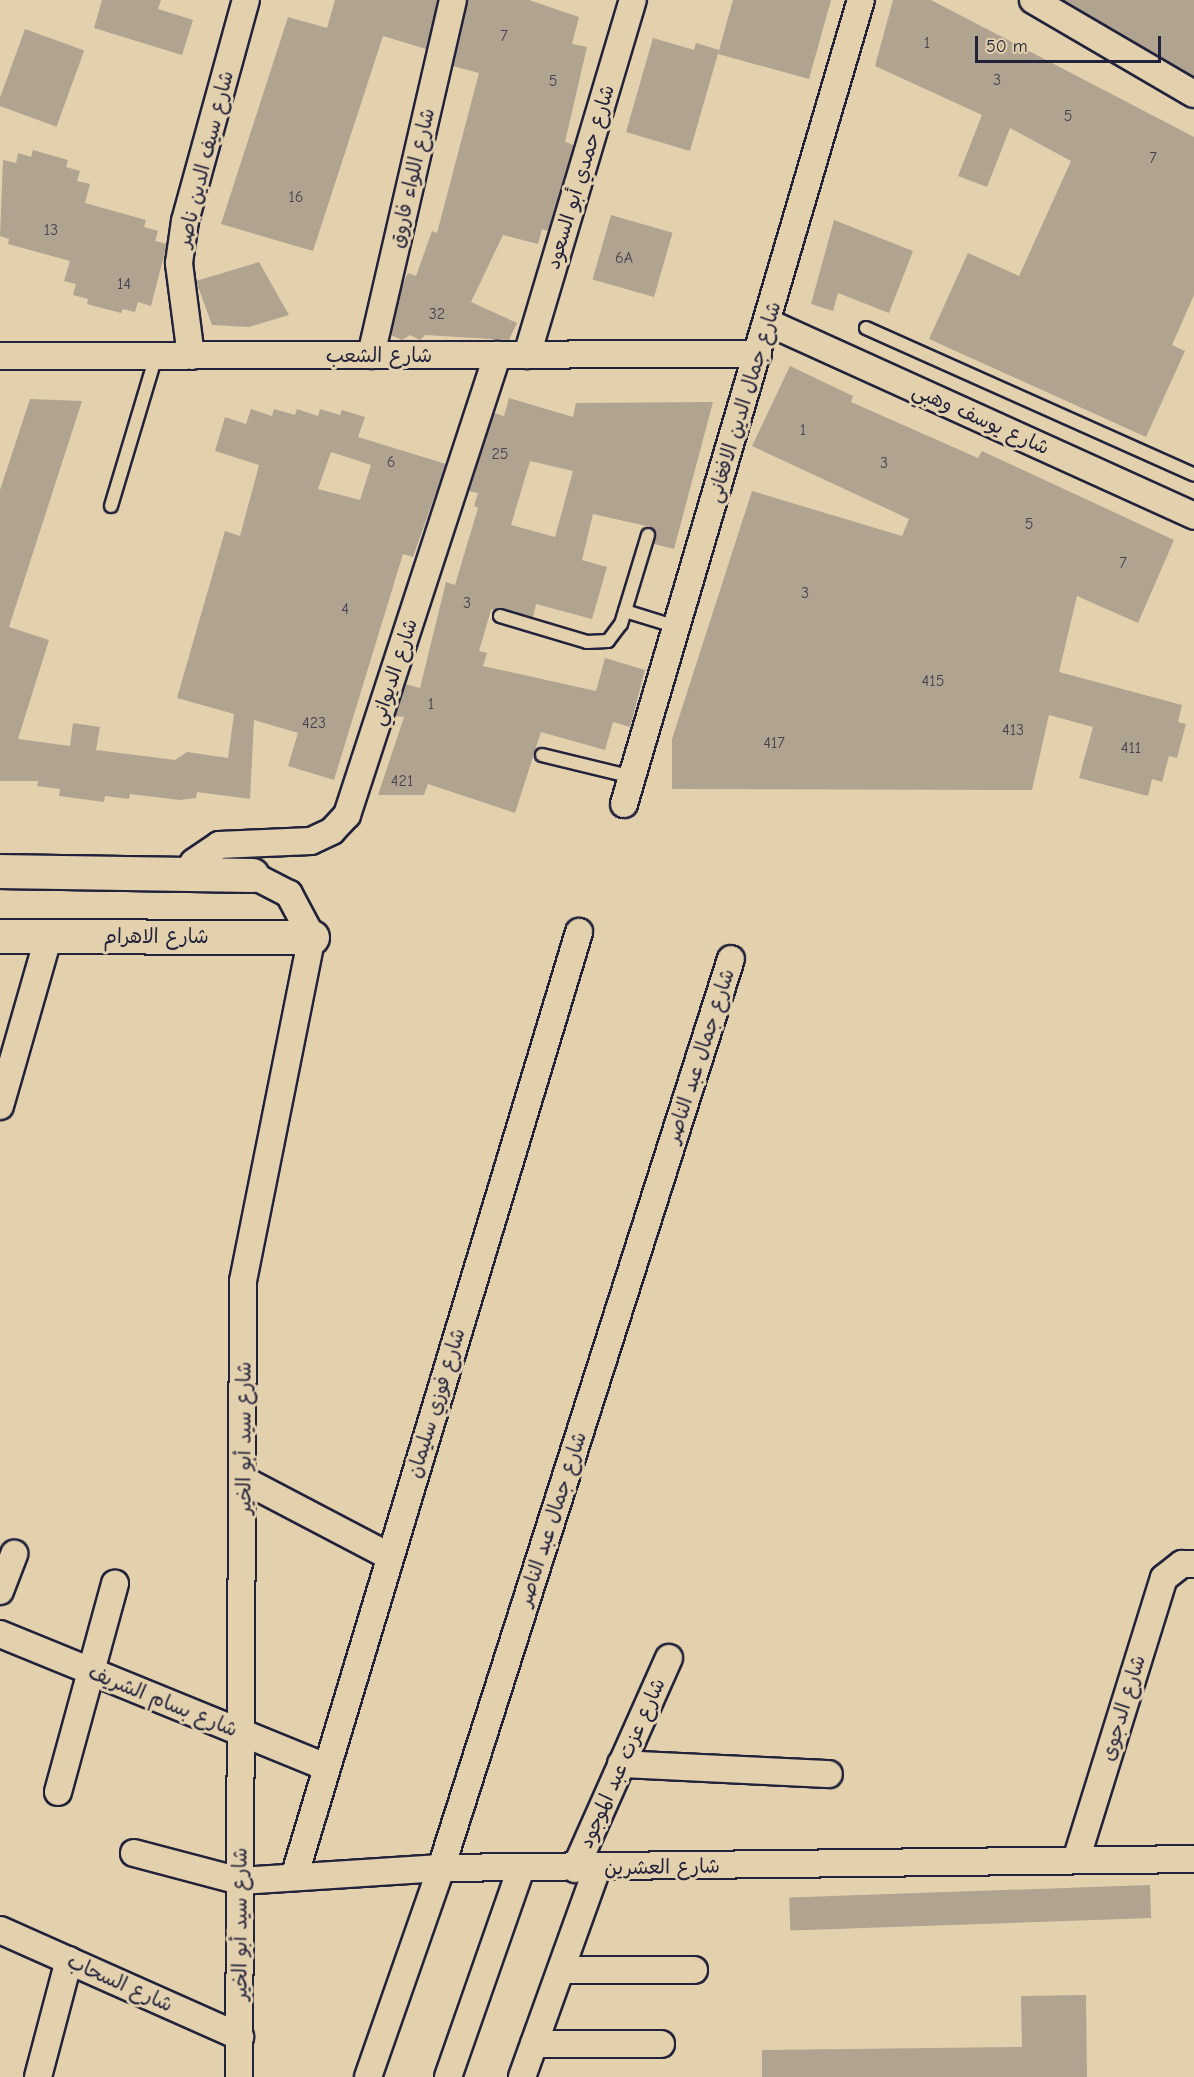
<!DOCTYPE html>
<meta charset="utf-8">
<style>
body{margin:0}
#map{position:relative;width:1194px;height:2077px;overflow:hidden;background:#e3d1ae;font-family:"Comic Neue","Playpen Sans Arabic",sans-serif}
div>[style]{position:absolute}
.building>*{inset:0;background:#b0a390;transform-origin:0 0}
.roads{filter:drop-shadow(2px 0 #22223b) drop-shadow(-2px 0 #22223b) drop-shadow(0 2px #22223b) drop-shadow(0 -2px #22223b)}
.lane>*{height:12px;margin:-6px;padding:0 6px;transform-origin:6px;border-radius:6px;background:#e3d1ae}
.street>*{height:26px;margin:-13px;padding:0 13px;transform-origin:13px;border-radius:13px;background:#e3d1ae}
.primary>*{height:33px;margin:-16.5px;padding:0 16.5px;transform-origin:16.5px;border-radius:16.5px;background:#e3d1ae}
span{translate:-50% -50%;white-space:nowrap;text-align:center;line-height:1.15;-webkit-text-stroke:6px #e3d1ae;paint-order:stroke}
.number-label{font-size:16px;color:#464250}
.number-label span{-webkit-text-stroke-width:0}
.street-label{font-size:20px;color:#22223b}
.scale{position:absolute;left:975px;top:36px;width:186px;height:27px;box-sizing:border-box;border:3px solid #22223b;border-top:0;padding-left:8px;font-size:18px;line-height:21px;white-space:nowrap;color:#22223b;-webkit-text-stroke:4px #e3d1ae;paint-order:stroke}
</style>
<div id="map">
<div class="building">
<div style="clip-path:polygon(102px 0,161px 0,158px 9px,193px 20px,182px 55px,94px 28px)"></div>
<div style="clip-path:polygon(335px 0,438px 0,426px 49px,383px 36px,313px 251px,221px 224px,288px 17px,327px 28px)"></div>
<div style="clip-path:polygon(468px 0,529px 0,579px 17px,572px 44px,587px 47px,565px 142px,574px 145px,548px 231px,542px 229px,538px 244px,503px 235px,471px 302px,517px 323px,509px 340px,425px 335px,420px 340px,410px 335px,402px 340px,391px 335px,402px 286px,408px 273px,416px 276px,432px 231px,437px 233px,479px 73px,453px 66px)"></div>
<div style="clip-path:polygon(733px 0,831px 0,809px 79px,718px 54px)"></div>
<div style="clip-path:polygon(893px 0,931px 0,1194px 137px,1194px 295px,1172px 345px,1185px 351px,1146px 437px,929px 339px,968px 253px,1019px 276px,1071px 161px,1010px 128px,987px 187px,958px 176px,982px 115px,875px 66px)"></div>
<div style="clip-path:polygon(1063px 0,1194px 0,1194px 77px)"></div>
<div style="left:25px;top:29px;width:63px;height:81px;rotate:20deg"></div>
<div style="clip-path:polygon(653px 38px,694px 50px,696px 43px,719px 50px,690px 151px,626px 132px)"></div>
<div style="clip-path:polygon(33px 150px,68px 160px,66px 167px,80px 171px,77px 181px,90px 184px,85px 203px,146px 220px,144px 227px,158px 231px,155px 241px,167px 244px,151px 306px,138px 302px,135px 312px,123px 309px,121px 313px,87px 304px,88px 299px,73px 295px,76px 284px,64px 281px,70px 261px,8px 244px,9px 239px,0 236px,3px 160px,16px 163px,18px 153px,31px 157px)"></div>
<div style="left:611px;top:215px;width:64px;height:67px;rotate:16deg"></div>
<div style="clip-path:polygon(834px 220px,913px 251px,889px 313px,838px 293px,833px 311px,811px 304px)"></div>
<div style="clip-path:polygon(259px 262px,289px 315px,249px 327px,212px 325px,196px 281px)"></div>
<div style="clip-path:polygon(790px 366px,853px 396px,851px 402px,978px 458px,982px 451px,1174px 540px,1138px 623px,1077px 596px,1059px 672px,1182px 705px,1178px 722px,1186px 724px,1177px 758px,1169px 756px,1162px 782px,1152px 779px,1148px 796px,1079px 778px,1093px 727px,1049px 715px,1032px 790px,672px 789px,672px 739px,752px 491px,902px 536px,909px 519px,752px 446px)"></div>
<div style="clip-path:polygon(evenodd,509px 398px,573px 417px,576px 403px,713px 402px,674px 549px,654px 544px,651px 527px,593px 514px,582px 560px,607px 567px,592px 619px,536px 604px,533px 617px,498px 608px,491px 610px,479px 651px,487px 653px,483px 666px,596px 691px,605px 658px,645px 670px,630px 727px,613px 722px,605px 750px,541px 732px,515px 813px,428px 784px,424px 795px,378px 795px,404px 717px,395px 716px,405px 684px,420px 688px,446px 582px,455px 585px,478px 508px,474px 506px,478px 493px,469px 491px,494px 413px,504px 416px,509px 398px,530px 461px,573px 471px,555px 537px,511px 525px,530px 461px)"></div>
<div style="clip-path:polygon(evenodd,30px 399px,82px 401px,9px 627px,49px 640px,18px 739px,70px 746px,73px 723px,100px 727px,96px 750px,175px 760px,187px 752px,228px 758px,234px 714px,177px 698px,225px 531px,240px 536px,259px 465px,215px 451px,225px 417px,246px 424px,251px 409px,272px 416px,274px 409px,295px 415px,297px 409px,318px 416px,320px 409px,340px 415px,342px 410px,365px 417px,358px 437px,446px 464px,413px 557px,403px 554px,334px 780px,288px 766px,298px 733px,254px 720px,250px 799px,197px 792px,196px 798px,179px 800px,130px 794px,129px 799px,105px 796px,104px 802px,59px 796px,60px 789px,37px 786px,38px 781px,0 781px,0 490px,30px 399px,331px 452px,371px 465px,360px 500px,318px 489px,331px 452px)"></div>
<div style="left:1150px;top:1885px;width:33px;height:361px;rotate:88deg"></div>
<div style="clip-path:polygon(1086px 1995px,1087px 2077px,762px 2077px,762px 2050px,1022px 2047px,1021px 1996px)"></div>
</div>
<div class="roads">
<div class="lane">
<div style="left:866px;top:328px;width:359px;rotate:24.1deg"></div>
<div style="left:111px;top:506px;width:157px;rotate:-73.3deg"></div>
<div style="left:625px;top:611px;width:54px;rotate:17.1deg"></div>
<div style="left:500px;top:616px;width:91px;rotate:16.6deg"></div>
<div style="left:587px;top:642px;width:21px;rotate:-3deg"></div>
<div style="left:608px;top:641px;width:21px;rotate:-53deg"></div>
<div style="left:621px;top:624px;width:93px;rotate:-73.1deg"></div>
<div style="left:542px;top:755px;width:93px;rotate:13.7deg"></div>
</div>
<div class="street">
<div style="left:1033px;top:0;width:186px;rotate:30.3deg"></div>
<div style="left:767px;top:322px;width:469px;rotate:24.4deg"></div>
<div style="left:371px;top:355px;width:364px;rotate:-77deg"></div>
<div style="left:527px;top:355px;width:370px;rotate:-73.4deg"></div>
<div style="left:0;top:356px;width:758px;rotate:-0.15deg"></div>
<div style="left:191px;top:356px;width:94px;rotate:-97.4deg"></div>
<div style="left:179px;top:263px;width:42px;rotate:-81.9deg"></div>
<div style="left:185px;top:221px;width:229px;rotate:-74.6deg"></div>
<div style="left:624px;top:804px;width:838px;rotate:-73.58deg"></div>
<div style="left:186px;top:874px;width:14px;rotate:-56deg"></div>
<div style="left:194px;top:862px;width:30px;rotate:-34deg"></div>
<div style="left:219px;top:845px;width:92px;rotate:-2.5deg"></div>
<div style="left:311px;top:841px;width:23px;rotate:-25deg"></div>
<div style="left:332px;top:831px;width:22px;rotate:-47deg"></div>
<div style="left:347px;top:815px;width:484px;rotate:-71.9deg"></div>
<div style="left:0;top:1106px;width:178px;rotate:-74deg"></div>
<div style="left:244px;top:1480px;width:164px;rotate:27.7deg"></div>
<div style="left:0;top:1591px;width:40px;rotate:-69deg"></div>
<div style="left:0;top:1634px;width:352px;rotate:22.2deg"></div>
<div style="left:621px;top:1764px;width:208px;rotate:2.8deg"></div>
<div style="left:58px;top:1792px;width:216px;rotate:-74.7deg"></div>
<div style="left:134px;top:1853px;width:110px;rotate:14.8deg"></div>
<div style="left:240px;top:1881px;width:201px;rotate:-3.7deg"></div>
<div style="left:441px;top:1868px;width:753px;rotate:-0.68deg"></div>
<div style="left:1076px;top:1860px;width:295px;rotate:-72.7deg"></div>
<div style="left:1164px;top:1578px;width:23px;rotate:-38deg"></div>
<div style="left:1182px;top:1564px;width:12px"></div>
<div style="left:575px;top:1869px;width:231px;rotate:-66deg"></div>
<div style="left:295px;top:1874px;width:984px;rotate:-73.22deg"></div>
<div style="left:0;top:1930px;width:263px;rotate:24deg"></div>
<div style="left:561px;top:1970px;width:133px"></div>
<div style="left:534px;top:2044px;width:127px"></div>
<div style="left:38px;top:2077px;width:121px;rotate:-75.2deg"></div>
<div style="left:239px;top:2077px;width:796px;rotate:-89.71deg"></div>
<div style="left:243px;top:1281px;width:351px;rotate:-78.7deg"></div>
<div style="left:312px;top:937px;width:49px;rotate:-118.1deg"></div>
<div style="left:289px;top:894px;width:42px;rotate:-152.8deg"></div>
<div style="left:368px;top:2077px;width:221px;rotate:-70.7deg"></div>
<div style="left:441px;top:1868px;width:954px;rotate:-72.31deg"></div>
<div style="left:448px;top:2077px;width:220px;rotate:-70.7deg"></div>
<div style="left:522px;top:2077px;width:221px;rotate:-70.2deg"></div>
</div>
<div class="primary">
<div style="left:0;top:871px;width:252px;rotate:0.9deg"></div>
<div style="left:0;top:936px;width:312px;rotate:0.2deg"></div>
</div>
</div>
<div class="number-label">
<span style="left:504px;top:36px">7</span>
<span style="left:927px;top:43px">1</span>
<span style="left:997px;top:80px">3</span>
<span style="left:553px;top:81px">5</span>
<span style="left:1068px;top:116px">5</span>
<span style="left:1153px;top:158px">7</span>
<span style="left:296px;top:197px">16</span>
<span style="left:51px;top:230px">13</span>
<span style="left:624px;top:258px">6A</span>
<span style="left:124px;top:284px">14</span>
<span style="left:437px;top:314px">32</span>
<span style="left:803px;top:430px">1</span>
<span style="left:500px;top:454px">25</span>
<span style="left:391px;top:462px">6</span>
<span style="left:884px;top:463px">3</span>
<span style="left:1029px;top:524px">5</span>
<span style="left:1123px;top:563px">7</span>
<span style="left:805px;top:593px">3</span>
<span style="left:467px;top:603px">3</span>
<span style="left:345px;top:609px">4</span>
<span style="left:933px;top:681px">415</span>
<span style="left:431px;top:704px">1</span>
<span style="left:314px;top:723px">423</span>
<span style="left:1013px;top:730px">413</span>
<span style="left:774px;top:743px">417</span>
<span style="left:1131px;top:748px">411</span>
<span style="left:402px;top:781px">421</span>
</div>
<div class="street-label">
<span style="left:205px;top:159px;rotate:-76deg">شارع سيف الدين ناصر</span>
<span style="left:580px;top:177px;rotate:-73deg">شارع حمدي أبو السعود</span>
<span style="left:412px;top:178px;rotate:-77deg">شارع اللواء فاروق</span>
<span style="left:379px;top:355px">شارع الشعب</span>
<span style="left:744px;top:402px;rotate:-73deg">شارع جمال الدين الافغانى</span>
<span style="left:981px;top:419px;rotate:24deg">شارع يوسف وهبي</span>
<span style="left:394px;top:672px;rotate:-72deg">شارع الديواني</span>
<span style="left:156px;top:936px">شارع الاهرام</span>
<span style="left:700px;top:1056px;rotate:-72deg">شارع جمال عبد الناصر</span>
<span style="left:436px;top:1403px;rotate:-73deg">شارع فوزي سليمان</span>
<span style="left:244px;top:1438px;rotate:-90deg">شارع سيد أبو الخير</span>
<span style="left:552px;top:1519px;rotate:-72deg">شارع جمال عبد الناصر</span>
<span style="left:163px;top:1701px;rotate:22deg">شارع بسام الشريف</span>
<span style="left:1123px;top:1708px;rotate:-73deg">شارع الدجوى</span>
<span style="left:622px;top:1763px;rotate:-66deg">شارع عزت عبد الموجود</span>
<span style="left:662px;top:1867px;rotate:-1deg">شارع العشرين</span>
<span style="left:240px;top:1924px;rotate:-90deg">شارع سيد أبو الخير</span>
<span style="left:120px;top:1983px;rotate:24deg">شارع السحاب</span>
</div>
<div class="scale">50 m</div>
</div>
